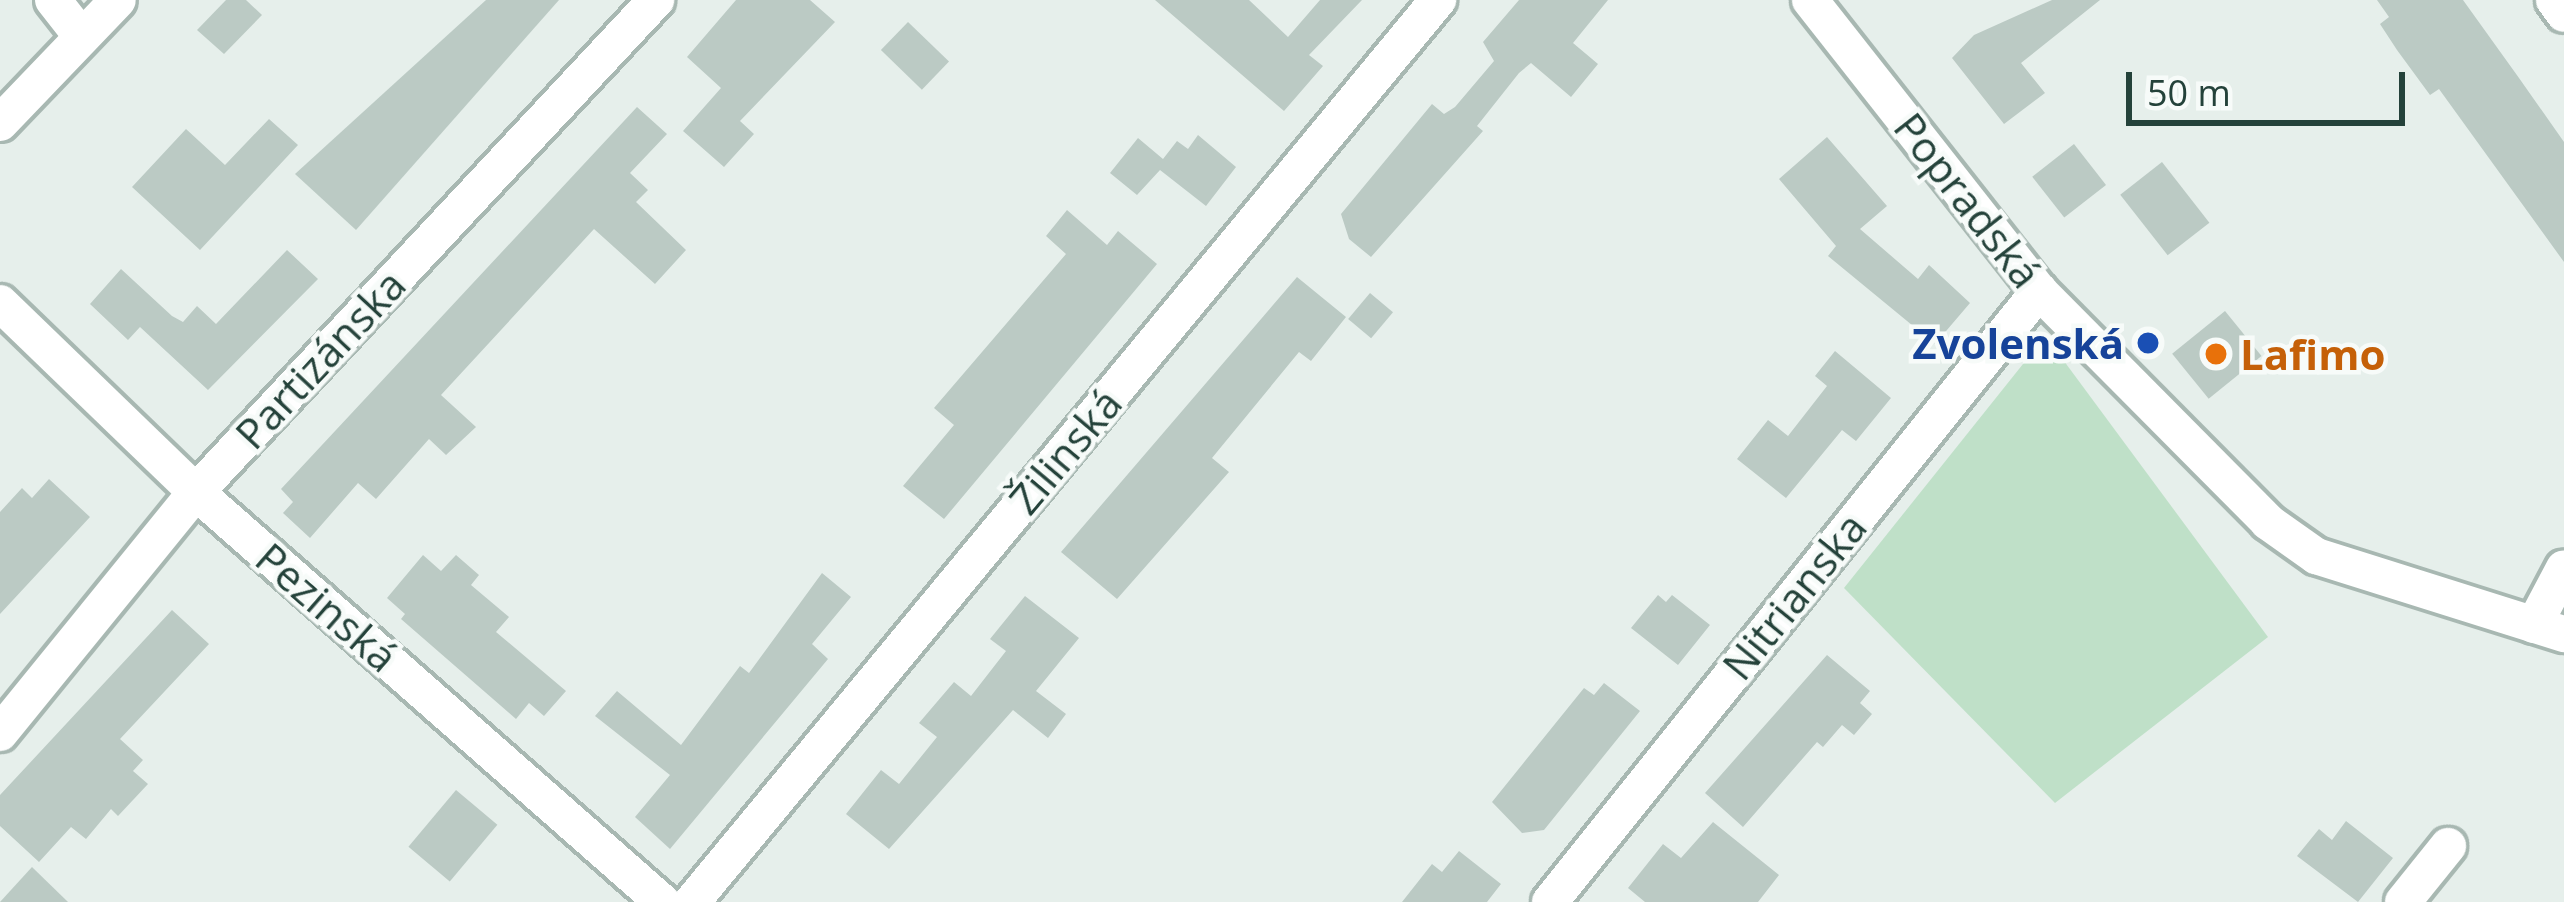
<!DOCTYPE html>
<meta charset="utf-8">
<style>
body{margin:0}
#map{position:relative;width:2564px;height:902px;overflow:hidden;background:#e6efeb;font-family:"Open Sans",sans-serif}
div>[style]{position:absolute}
.green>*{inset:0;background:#bfe0c8}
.building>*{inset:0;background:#bbcac4;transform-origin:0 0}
.roads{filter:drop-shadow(3px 0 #a8b8b2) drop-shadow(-3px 0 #a8b8b2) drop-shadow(0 3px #a8b8b2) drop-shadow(0 -3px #a8b8b2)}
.minor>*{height:36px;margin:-18px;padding:0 18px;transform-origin:18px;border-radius:18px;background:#fff}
.dots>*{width:33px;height:33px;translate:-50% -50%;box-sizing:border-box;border:6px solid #f7fbf9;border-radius:50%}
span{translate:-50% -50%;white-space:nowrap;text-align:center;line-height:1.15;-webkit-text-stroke:9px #f7fbf9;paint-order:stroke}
.street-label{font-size:42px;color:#24423a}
.transit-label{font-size:42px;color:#164399;font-weight:700}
.right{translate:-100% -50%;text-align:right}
.food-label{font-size:42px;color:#c56008;font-weight:700}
.left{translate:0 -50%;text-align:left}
.scale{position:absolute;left:2126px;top:72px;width:279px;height:54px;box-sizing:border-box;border:6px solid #24423a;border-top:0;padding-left:15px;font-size:36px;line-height:42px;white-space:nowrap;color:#24423a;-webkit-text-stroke:9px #f7fbf9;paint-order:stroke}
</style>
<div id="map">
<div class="green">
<div style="clip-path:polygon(2049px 352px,2061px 357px,2268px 637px,2055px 803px,1844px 588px,2027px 359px)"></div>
</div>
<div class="building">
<div style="clip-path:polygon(226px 0,246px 0,262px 15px,224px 54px,197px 30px)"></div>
<div style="clip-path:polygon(486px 0,559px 0,356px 230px,295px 174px)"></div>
<div style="clip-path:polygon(736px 0,810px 0,835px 22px,740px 121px,754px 134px,724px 167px,683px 131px,721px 88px,687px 57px)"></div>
<div style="clip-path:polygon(1155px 0,1249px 0,1288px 37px,1320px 0,1362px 0,1309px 55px,1323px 66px,1284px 111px)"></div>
<div style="clip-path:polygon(1519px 0,1608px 0,1573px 43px,1598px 64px,1571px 97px,1531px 63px,1519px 73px,1477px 126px,1483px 131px,1371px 257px,1349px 239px,1341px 214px,1432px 104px,1444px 114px,1455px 107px,1494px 61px,1483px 42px)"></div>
<div style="clip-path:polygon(2052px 0,2100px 0,2021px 63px,2045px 93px,2004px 124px,1952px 58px,1974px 35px)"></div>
<div style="clip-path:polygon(2377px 0,2463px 0,2519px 78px,2564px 142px,2564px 262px,2439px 89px,2430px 95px,2397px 50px,2380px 24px,2389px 17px)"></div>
<div style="left:908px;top:22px;width:57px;height:39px;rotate:44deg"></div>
<div style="clip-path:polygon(637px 107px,667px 134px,630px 173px,648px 190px,636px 202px,686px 250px,655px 284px,594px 229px,441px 395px,476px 427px,446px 455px,429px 439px,376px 499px,358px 483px,310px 538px,283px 513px,293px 502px,281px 489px)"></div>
<div style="clip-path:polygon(269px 119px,298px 145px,200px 250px,132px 187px,186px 129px,225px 165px)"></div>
<div style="clip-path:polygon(1198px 135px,1236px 167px,1206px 206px,1160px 170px,1137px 195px,1110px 173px,1138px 138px,1163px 159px,1177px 141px,1188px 149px)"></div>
<div style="clip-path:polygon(1827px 137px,1887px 206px,1860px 229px,1918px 279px,1929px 265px,1970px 303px,1935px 344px,1828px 256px,1836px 246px,1779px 179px)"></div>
<div style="left:2074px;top:144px;width:52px;height:53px;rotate:52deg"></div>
<div style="left:2162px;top:162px;width:77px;height:53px;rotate:52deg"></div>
<div style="clip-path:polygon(1067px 210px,1107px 245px,1118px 231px,1157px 264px,944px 519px,903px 486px,954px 425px,934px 408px,1066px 254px,1046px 236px)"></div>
<div style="clip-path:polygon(287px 250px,318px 279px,208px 390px,140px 327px,128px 340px,90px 304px,121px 269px,172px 316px,183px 322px,197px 306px,216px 324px)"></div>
<div style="clip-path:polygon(1297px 277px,1346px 317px,1311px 361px,1299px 352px,1212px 458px,1229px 472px,1117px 599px,1061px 552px)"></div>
<div style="left:1370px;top:293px;width:30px;height:34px;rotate:40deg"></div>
<div style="left:2225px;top:311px;width:58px;height:68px;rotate:51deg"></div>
<div style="clip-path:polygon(1835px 351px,1891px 398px,1856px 441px,1842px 430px,1786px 498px,1737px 459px,1768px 420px,1788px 436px,1827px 386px,1815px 376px)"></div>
<div style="clip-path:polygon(49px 479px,90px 517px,0 614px,0 512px,22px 488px,32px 498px)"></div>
<div style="clip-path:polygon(423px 555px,441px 571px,456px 555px,479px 575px,471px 585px,509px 617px,496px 632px,566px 691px,544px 716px,529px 703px,516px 719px,401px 619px,405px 614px,387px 598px)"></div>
<div style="clip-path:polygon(822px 573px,851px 597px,812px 644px,828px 659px,670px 849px,635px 817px,670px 775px,595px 716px,617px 691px,681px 745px,740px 666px,749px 673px)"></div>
<div style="clip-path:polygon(1658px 595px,1666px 602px,1672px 595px,1710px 625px,1678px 665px,1631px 628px)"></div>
<div style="clip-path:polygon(1025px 596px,1079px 638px,1036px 691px,1066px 714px,1048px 738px,1013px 710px,889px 849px,846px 814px,881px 770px,899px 784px,937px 737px,919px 723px,954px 682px,971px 696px,1006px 651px,990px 639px)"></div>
<div style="clip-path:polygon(172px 610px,209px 644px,120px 739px,143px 760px,133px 771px,148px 784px,118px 816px,111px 809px,86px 839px,71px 827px,39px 862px,0 826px,0 795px)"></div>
<div style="clip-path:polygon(1827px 655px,1870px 691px,1860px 703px,1872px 714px,1854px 735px,1842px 725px,1823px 747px,1817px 742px,1743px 827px,1705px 793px)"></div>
<div style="clip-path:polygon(1604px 683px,1640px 711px,1544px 830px,1522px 833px,1492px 802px,1584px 688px,1594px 695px)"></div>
<div style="left:456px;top:790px;width:54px;height:74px;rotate:40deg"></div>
<div style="clip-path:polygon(2346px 821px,2393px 858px,2358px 902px,2297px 856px,2319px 829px,2332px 840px)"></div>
<div style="clip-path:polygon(1713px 822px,1779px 875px,1758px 902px,1645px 902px,1628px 888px,1663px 844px,1681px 858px)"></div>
<div style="clip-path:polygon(1459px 851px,1501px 884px,1487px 902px,1402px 902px,1432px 864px,1442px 872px)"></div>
<div style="clip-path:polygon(32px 867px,68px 902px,0 902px)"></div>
</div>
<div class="roads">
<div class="minor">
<div style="left:53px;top:0;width:47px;rotate:51.9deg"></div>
<div style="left:1810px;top:0;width:370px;rotate:51.8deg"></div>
<div style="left:2039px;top:291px;width:325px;rotate:45.2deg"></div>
<div style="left:2268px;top:522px;width:59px;rotate:35.3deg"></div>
<div style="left:2316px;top:556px;width:260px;rotate:17.5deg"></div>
<div style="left:2554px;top:0;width:17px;rotate:54deg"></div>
<div style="left:0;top:123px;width:170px;rotate:-46.2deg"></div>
<div style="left:0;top:303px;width:272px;rotate:44deg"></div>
<div style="left:196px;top:492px;width:621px;rotate:41.34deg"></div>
<div style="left:2534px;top:625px;width:64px;rotate:-62.2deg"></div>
<div style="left:0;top:733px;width:311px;rotate:-50.9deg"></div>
<div style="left:196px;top:492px;width:674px;rotate:-46.93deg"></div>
<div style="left:692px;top:902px;width:1171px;rotate:-50.41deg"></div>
<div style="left:1550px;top:902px;width:783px;rotate:-51.33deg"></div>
<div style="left:2403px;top:902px;width:72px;rotate:-51.2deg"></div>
</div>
</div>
<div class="dots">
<div style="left:2148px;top:343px;background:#1a4fb4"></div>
<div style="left:2216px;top:354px;background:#e8710a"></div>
</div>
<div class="street-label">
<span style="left:1968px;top:200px;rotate:52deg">Popradská</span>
<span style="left:320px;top:359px;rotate:-47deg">Partizánska</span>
<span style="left:1065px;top:451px;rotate:-50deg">Žilinská</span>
<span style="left:1794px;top:596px;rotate:-51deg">Nitrianska</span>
<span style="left:327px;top:607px;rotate:41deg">Pezinská</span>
</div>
<div class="transit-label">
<span class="right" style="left:2124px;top:343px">Zvolenská</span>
</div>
<div class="food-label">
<span class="left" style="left:2240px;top:354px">Lafimo</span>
</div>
<div class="scale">50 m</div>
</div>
